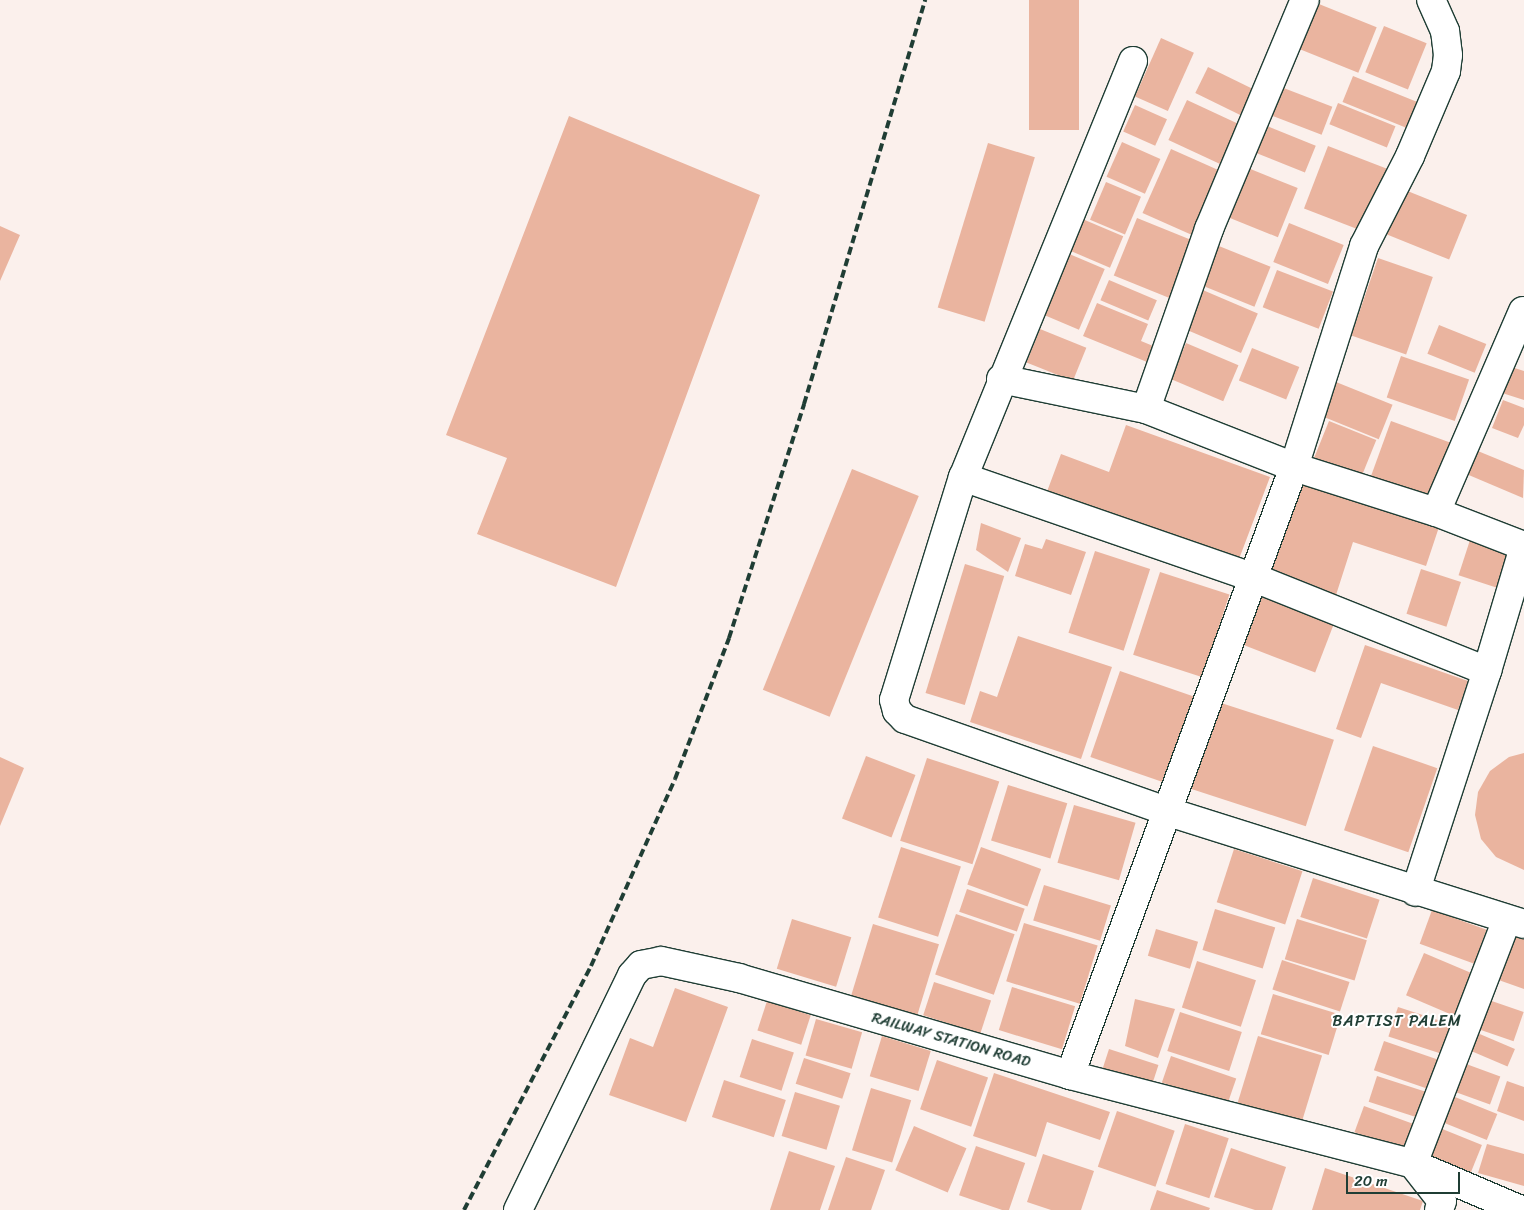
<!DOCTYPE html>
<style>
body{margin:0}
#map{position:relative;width:1524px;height:1210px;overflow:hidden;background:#fbf0ec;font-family:Sriracha,sans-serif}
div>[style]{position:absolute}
.building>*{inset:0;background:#eab49f;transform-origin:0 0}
.roads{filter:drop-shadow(1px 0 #1f3d34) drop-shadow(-1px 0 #1f3d34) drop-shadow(0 1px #1f3d34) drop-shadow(0 -1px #1f3d34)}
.street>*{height:28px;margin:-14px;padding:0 14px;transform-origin:14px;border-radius:14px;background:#fff}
.secondary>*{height:28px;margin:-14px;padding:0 14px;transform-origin:14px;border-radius:14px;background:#fff}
.rail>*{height:4px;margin-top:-2px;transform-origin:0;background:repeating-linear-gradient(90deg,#1f3d34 0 8px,transparent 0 12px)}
span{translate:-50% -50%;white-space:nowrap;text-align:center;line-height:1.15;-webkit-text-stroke:4px #fff;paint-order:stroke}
.street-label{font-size:15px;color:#1f3d34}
.neighbourhood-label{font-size:16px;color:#1f3d34;letter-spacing:1px}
.scale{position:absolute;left:1346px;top:1172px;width:114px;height:22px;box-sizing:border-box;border:2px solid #1f3d34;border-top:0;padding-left:6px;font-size:15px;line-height:18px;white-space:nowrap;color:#1f3d34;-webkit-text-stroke:4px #fff;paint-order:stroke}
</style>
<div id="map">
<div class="building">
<div style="left:1029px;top:0;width:50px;height:130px"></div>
<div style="left:1309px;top:0;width:73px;height:49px;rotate:22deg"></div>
<div style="left:1384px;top:26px;width:46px;height:50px;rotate:22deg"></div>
<div style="left:1161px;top:38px;width:36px;height:64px;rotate:24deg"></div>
<div style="left:1208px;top:67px;width:50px;height:29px;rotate:26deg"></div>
<div style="left:1353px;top:76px;width:70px;height:28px;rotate:22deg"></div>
<div style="left:1281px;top:87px;width:55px;height:30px;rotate:21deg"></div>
<div style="left:1187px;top:100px;width:57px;height:44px;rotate:25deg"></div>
<div style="left:1338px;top:103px;width:62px;height:23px;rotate:22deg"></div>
<div style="left:1135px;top:105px;width:35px;height:29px;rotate:24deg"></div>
<div style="clip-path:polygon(569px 116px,760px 195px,616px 587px,477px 534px,507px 458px,446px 435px)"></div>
<div style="left:1262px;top:124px;width:58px;height:29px;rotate:22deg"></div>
<div style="left:1122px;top:142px;width:42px;height:38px;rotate:24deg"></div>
<div style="left:988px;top:143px;width:49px;height:172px;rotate:17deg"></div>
<div style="left:1328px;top:146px;width:66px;height:67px;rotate:21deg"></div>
<div style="left:1171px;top:149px;width:56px;height:70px;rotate:24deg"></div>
<div style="left:1243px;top:166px;width:59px;height:53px;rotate:22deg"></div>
<div style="left:1106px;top:182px;width:38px;height:41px;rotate:23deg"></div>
<div style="left:1405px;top:190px;width:67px;height:48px;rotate:22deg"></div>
<div style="left:1080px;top:218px;width:47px;height:34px;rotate:23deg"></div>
<div style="left:1137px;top:218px;width:66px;height:62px;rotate:22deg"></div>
<div style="left:1289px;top:223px;width:59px;height:42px;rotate:22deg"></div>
<div style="clip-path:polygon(0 226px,20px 235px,0 281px)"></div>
<div style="left:1214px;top:244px;width:61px;height:43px;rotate:22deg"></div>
<div style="left:1067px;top:253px;width:41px;height:66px;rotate:23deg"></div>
<div style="left:1378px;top:258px;width:58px;height:82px;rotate:19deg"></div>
<div style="left:1277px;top:270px;width:60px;height:40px;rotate:21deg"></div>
<div style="left:1109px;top:280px;width:52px;height:22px;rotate:23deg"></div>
<div style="left:1198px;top:288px;width:65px;height:43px;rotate:23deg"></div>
<div style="clip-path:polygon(1097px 303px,1148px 324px,1141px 341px,1158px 348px,1152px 364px,1083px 336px)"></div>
<div style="left:1439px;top:325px;width:51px;height:31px;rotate:22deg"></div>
<div style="left:1040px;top:329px;width:50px;height:36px;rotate:22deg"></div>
<div style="left:1186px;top:343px;width:57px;height:39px;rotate:23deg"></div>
<div style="left:1252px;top:348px;width:51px;height:35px;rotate:22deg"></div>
<div style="left:1401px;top:356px;width:72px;height:44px;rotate:19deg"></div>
<div style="clip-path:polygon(1508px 366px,1524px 371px,1524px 400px,1499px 392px)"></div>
<div style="left:1336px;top:382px;width:61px;height:37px;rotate:22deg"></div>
<div style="clip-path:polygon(1503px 400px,1524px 408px,1524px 425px,1518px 438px,1492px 428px)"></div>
<div style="left:1329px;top:421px;width:51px;height:48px;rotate:22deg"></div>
<div style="left:1391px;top:421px;width:65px;height:64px;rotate:20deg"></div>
<div style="clip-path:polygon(1126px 425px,1270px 477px,1236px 567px,1045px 497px,1061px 454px,1109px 472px)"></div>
<div style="clip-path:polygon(1473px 449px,1524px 470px,1523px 498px,1464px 473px)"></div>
<div style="left:852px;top:469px;width:72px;height:238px;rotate:22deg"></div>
<div style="clip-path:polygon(1299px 481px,1439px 527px,1426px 566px,1353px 542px,1336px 595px,1268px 573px)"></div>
<div style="clip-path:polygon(981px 523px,1021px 538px,1008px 572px,976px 550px)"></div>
<div style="clip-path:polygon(1046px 539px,1086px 552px,1071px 595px,1015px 576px,1025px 544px,1042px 549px)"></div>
<div style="left:1470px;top:540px;width:42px;height:37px;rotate:18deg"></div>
<div style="left:1095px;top:551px;width:58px;height:86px;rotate:18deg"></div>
<div style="left:965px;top:564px;width:41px;height:135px;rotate:17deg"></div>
<div style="left:1421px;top:569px;width:42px;height:47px;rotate:18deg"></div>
<div style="left:1160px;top:572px;width:73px;height:87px;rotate:18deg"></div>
<div style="left:1261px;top:596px;width:78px;height:52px;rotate:21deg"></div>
<div style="clip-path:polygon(1018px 636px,1112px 667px,1081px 759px,970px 722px,980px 691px,997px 697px)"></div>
<div style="clip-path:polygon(1365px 645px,1468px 681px,1458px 710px,1381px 683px,1361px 738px,1336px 729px)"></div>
<div style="left:1120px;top:671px;width:78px;height:91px;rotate:19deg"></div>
<div style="left:1215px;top:701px;width:125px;height:91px;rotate:18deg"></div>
<div style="left:1373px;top:746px;width:68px;height:89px;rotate:19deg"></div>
<div style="clip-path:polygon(1524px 753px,1524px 870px,1496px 857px,1481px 839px,1475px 815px,1478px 792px,1490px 771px,1509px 757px)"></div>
<div style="left:866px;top:756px;width:53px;height:67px;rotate:21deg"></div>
<div style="clip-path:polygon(0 757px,24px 768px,0 826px)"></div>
<div style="left:927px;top:758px;width:76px;height:87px;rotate:18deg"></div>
<div style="left:1008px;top:785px;width:62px;height:58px;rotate:17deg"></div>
<div style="left:1074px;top:805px;width:64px;height:60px;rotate:16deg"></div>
<div style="left:901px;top:847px;width:63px;height:74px;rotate:18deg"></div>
<div style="left:981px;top:847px;width:64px;height:40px;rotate:20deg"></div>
<div style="left:1234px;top:849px;width:72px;height:56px;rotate:18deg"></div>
<div style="left:1313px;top:878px;width:70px;height:41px;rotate:18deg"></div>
<div style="left:1044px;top:885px;width:70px;height:37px;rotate:17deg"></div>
<div style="left:967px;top:889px;width:61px;height:24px;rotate:19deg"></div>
<div style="left:1215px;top:909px;width:63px;height:43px;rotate:17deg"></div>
<div style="left:1432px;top:910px;width:58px;height:36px;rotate:20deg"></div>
<div style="left:956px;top:914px;width:62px;height:64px;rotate:19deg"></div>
<div style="left:792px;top:919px;width:62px;height:52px;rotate:17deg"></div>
<div style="left:1297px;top:919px;width:73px;height:42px;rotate:17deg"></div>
<div style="left:1024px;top:923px;width:77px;height:61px;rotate:17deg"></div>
<div style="left:873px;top:924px;width:69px;height:77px;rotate:17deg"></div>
<div style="left:1156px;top:929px;width:44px;height:28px;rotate:17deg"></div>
<div style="clip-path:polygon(1509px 934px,1524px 939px,1524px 989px,1493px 978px)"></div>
<div style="left:1424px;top:953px;width:54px;height:46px;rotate:23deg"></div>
<div style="left:1282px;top:960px;width:71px;height:31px;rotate:18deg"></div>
<div style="left:1197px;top:961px;width:62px;height:49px;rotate:18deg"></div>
<div style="left:934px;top:982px;width:60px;height:35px;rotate:18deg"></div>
<div style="left:1012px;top:987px;width:66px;height:45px;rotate:17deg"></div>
<div style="clip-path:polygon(675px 988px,728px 1007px,686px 1122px,609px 1095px,630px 1038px,653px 1047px)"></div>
<div style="left:1273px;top:994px;width:71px;height:42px;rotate:17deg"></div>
<div style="left:1483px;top:998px;width:43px;height:31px;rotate:19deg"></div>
<div style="clip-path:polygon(1135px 999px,1175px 1009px,1158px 1058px,1125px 1046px)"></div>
<div style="left:767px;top:1001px;width:46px;height:31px;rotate:18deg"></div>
<div style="left:1398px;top:1007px;width:63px;height:31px;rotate:18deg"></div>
<div style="left:1180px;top:1012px;width:65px;height:41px;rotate:18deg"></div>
<div style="left:816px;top:1019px;width:48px;height:38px;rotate:16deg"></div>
<div style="left:1468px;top:1029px;width:51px;height:19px;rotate:23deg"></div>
<div style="left:882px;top:1036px;width:51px;height:42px;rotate:17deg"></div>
<div style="left:1258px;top:1036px;width:67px;height:77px;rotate:17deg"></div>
<div style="left:752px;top:1039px;width:44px;height:40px;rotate:18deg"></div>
<div style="left:1384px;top:1041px;width:69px;height:31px;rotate:19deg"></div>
<div style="left:1109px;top:1049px;width:52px;height:21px;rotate:18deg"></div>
<div style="left:1171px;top:1056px;width:69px;height:28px;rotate:19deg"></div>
<div style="left:804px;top:1058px;width:49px;height:27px;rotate:18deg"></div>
<div style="left:937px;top:1060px;width:54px;height:52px;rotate:19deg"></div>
<div style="left:1458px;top:1061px;width:45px;height:30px;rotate:20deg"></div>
<div style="clip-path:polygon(994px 1073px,1110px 1112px,1100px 1140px,1047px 1122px,1036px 1157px,973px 1136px)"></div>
<div style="left:1377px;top:1076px;width:52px;height:27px;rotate:18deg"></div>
<div style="left:724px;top:1080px;width:65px;height:39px;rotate:18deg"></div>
<div style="clip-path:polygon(1507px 1081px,1524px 1087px,1524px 1121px,1497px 1111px)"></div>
<div style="left:871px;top:1088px;width:42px;height:65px;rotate:17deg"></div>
<div style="left:795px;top:1092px;width:47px;height:46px;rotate:17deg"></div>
<div style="left:1450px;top:1095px;width:51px;height:28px;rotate:22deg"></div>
<div style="left:1364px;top:1106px;width:52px;height:28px;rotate:20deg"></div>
<div style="left:1117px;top:1111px;width:61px;height:59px;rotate:19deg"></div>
<div style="left:1185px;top:1124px;width:46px;height:63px;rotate:18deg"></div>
<div style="left:1430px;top:1124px;width:56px;height:35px;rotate:22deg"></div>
<div style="left:914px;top:1126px;width:57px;height:48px;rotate:23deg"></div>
<div style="clip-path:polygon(1487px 1144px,1524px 1154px,1524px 1186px,1478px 1173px)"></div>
<div style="left:976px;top:1146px;width:52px;height:52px;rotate:19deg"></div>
<div style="clip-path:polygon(1231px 1148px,1286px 1167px,1272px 1210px,1255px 1210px,1214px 1197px)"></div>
<div style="clip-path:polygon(789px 1151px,835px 1166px,820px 1210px,770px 1210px)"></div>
<div style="clip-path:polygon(1043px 1154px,1094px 1171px,1081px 1210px,1051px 1210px,1027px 1202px)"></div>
<div style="clip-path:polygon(846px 1157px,885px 1170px,871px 1210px,828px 1210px)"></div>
<div style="clip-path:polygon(1325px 1168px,1423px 1201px,1420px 1210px,1312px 1210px)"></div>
<div style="clip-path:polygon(1157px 1190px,1210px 1208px,1209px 1210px,1150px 1210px)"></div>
</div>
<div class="roads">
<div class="street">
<div style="left:1133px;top:61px;width:449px;rotate:112.2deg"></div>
<div style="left:963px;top:477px;width:306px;rotate:19.1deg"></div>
<div style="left:1252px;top:577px;width:253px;rotate:21.8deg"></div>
<div style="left:1001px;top:379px;width:148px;rotate:11.7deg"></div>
<div style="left:1146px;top:409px;width:159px;rotate:21.4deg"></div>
<div style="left:1294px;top:467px;width:149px;rotate:17.6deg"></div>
<div style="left:1436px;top:512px;width:91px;rotate:21.2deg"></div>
<div style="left:1521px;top:545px;width:12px;rotate:90deg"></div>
<div style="left:1521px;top:557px;width:119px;rotate:106.6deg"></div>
<div style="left:1487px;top:671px;width:232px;rotate:108deg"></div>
<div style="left:1146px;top:409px;width:191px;rotate:-70.7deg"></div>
<div style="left:1209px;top:229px;width:248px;rotate:-67.3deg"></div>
<div style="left:963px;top:477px;width:233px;rotate:107.2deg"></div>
<div style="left:894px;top:700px;width:11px;rotate:75deg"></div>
<div style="left:897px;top:711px;width:11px;rotate:45deg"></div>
<div style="left:905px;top:719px;width:280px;rotate:19.4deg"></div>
<div style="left:1169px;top:812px;width:372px;rotate:17.5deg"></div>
<div style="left:1436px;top:512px;width:219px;rotate:-66.6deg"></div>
<div style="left:1070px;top:1075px;width:648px;rotate:-69.78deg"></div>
<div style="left:1294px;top:467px;width:232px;rotate:-72.4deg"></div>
<div style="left:1364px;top:246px;width:101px;rotate:-62.9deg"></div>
<div style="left:1410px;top:156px;width:92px;rotate:-67deg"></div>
<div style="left:1446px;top:71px;width:16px;rotate:-83deg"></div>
<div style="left:1448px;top:55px;width:24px;rotate:-97deg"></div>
<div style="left:1445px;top:31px;width:34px;rotate:-114deg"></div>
<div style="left:1439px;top:1210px;width:9px;rotate:-72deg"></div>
<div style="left:1442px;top:1201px;width:47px;rotate:-128.1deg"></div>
<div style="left:1413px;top:1164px;width:262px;rotate:-69deg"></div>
</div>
<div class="secondary">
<div style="left:518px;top:1210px;width:261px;rotate:-64.1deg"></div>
<div style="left:632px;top:975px;width:13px;rotate:-48deg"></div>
<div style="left:641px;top:965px;width:20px;rotate:-11deg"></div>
<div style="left:661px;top:961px;width:80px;rotate:12.3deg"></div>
<div style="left:739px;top:978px;width:345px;rotate:16.3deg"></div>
<div style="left:1070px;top:1075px;width:354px;rotate:14.5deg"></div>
<div style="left:1413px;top:1164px;width:117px;rotate:23.1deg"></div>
</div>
</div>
<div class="rail">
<div style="left:464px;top:1210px;width:275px;rotate:-62.5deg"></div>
<div style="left:591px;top:966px;width:205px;rotate:-65.8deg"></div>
<div style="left:675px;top:779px;width:151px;rotate:-69deg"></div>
<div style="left:729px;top:638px;width:246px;rotate:-72.2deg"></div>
<div style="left:804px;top:404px;width:422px;rotate:-73.3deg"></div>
</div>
<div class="street-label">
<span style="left:951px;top:1040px;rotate:16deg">RAILWAY STATION ROAD</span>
</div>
<div class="neighbourhood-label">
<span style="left:1397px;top:1021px">BAPTIST PALEM</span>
</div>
<div class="scale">20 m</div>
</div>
